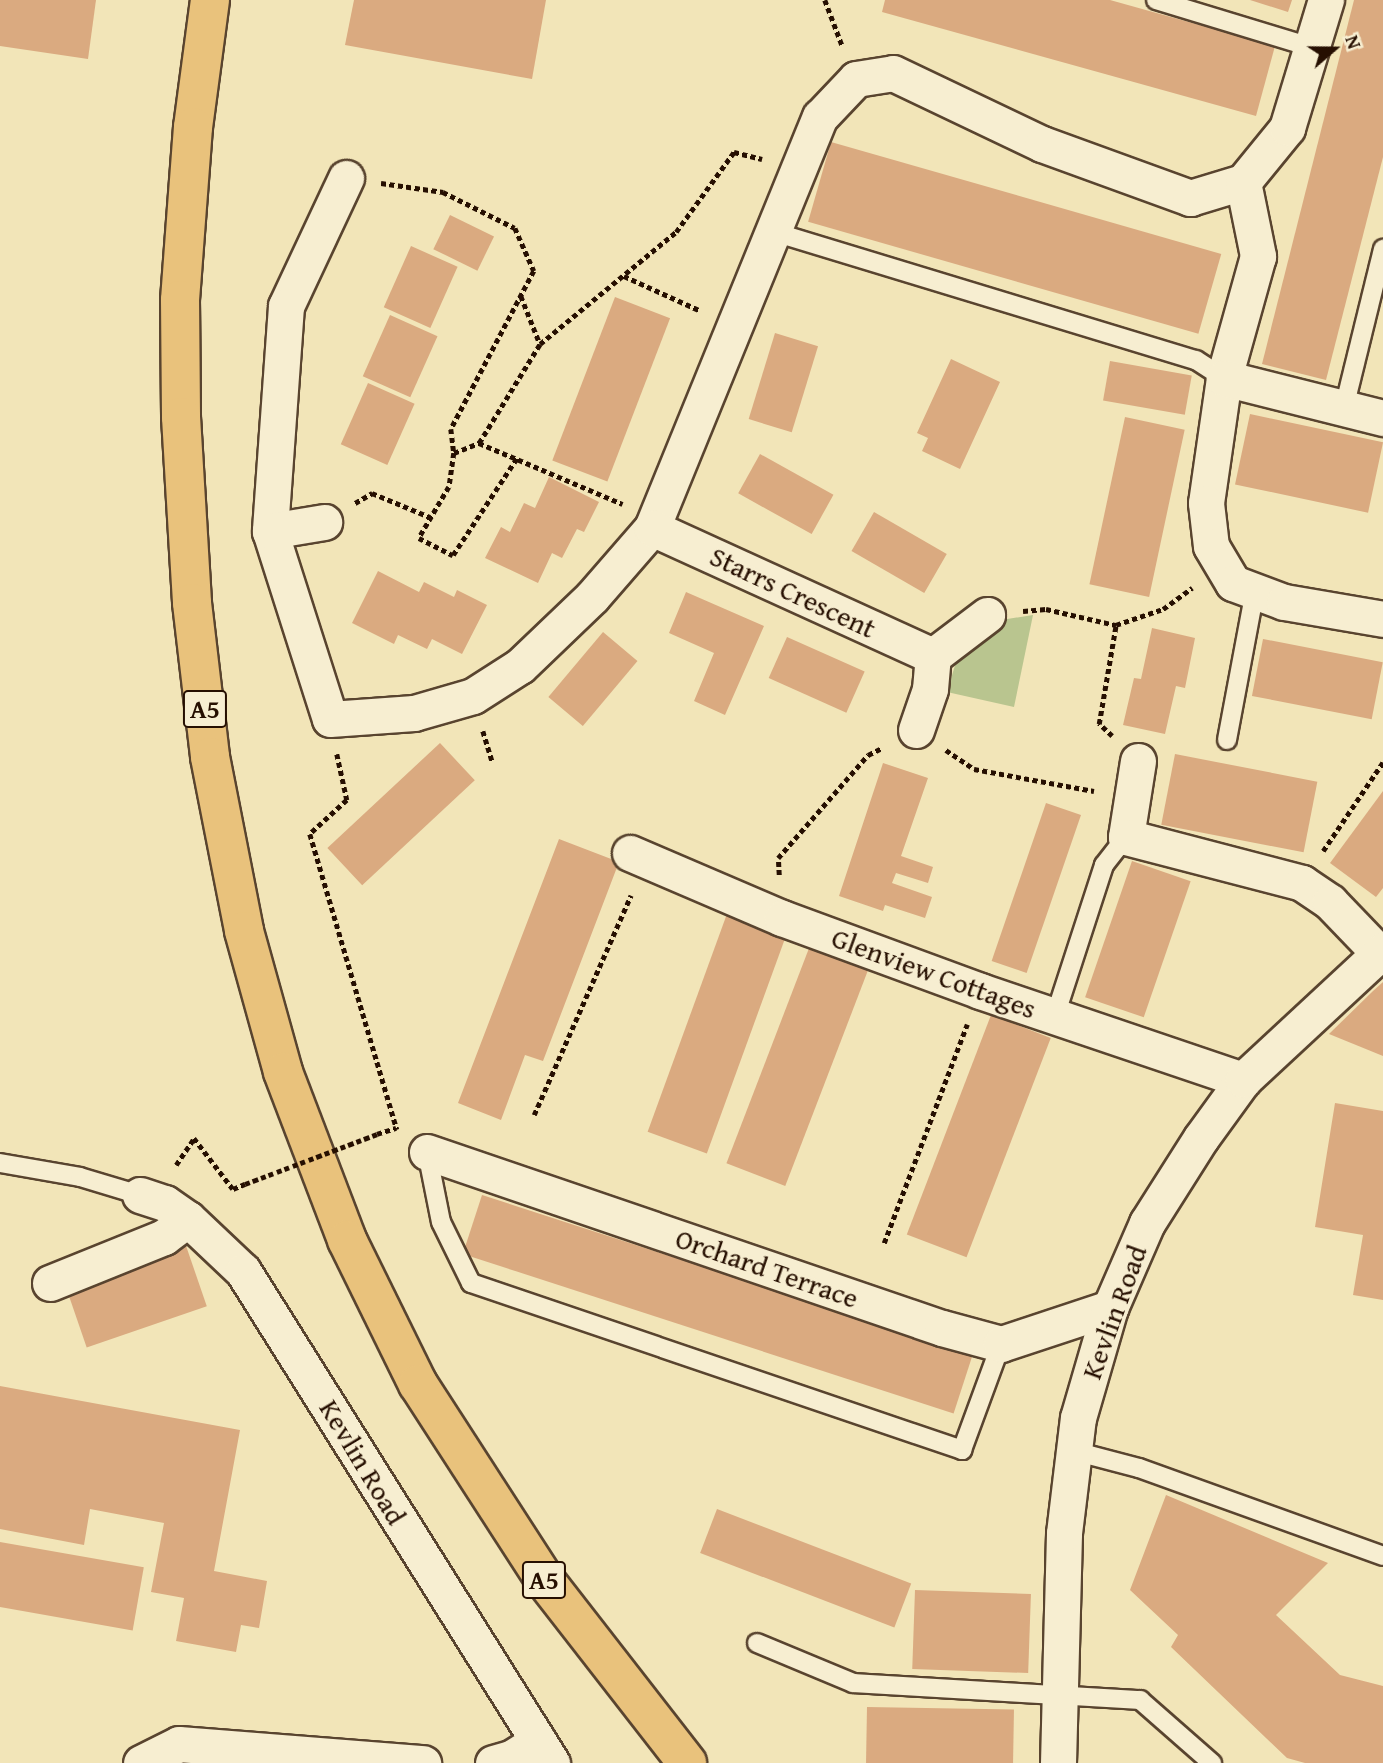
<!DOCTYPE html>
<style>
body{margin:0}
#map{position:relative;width:1383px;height:1763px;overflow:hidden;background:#f2e5b8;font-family:"Gentium Book Plus",serif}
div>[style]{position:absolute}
.green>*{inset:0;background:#b9c58f}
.building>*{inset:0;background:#daaa80;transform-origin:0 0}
.path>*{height:4.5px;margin-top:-2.25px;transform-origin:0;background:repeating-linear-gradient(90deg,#260f01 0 5px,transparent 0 8.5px)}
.roads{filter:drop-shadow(2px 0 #59442f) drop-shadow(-2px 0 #59442f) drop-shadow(0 2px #59442f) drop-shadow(0 -2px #59442f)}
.lane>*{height:18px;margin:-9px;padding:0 9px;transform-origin:9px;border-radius:9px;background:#f7eed1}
.street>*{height:35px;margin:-17.5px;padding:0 17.5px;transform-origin:17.5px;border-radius:17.5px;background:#f7eed1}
.highway>*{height:38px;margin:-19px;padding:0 19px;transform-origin:19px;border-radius:19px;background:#e9c27c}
.path-bridge>*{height:4.5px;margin-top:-2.25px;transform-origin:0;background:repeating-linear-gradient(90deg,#260f01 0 5px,transparent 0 8.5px)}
span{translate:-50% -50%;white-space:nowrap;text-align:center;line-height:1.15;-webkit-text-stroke:5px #f7eed1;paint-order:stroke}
.shield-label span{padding:2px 5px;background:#f7eed1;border:2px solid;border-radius:5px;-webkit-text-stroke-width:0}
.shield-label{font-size:26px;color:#260f01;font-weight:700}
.street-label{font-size:28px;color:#260f01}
.north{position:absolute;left:1299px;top:14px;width:70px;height:70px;-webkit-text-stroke:5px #f7eed1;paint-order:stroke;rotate:70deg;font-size:19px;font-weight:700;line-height:28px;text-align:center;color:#260f01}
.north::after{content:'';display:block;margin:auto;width:24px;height:32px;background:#260f01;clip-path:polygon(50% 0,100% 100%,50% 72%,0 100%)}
</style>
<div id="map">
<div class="green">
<div style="clip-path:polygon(1033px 615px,1014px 707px,947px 692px,956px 662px,973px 640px,995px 621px)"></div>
</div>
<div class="building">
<div style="clip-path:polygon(0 0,96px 0,88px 59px,0 46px)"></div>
<div style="clip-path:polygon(354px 0,546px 0,532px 79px,345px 45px)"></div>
<div style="clip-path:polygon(885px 0,1110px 0,1275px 46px,1256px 116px,882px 12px)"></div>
<div style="clip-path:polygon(1250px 0,1292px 0,1288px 12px)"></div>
<div style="clip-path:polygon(1354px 0,1383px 0,1383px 157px,1326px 380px,1262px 364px)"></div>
<div style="left:831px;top:142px;width:406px;height:83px;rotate:16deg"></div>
<div style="left:450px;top:215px;width:49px;height:38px;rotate:26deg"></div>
<div style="left:411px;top:246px;width:51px;height:67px;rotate:24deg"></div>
<div style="left:615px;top:297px;width:59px;height:175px;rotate:21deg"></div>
<div style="left:390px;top:315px;width:52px;height:67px;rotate:24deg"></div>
<div style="left:775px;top:333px;width:45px;height:90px;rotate:17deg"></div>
<div style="clip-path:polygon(951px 359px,1000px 382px,960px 469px,922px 451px,928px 438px,917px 433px)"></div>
<div style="left:1110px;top:361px;width:83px;height:40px;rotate:10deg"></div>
<div style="left:368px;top:383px;width:51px;height:67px;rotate:24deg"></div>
<div style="left:1250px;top:414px;width:136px;height:72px;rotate:12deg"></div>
<div style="left:1125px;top:417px;width:61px;height:171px;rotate:12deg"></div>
<div style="left:760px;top:454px;width:84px;height:45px;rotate:29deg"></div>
<div style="clip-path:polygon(549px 477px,599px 502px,584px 532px,577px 529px,562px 558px,552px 553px,538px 583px,485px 558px,501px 527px,510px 532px,524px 503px,535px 508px)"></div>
<div style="left:874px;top:512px;width:84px;height:45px;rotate:30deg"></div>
<div style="clip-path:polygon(378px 571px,419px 592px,424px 582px,454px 597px,457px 590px,487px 605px,462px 654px,432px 639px,427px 649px,398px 635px,394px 644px,352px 623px)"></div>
<div style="clip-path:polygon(686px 592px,764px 626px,725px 715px,694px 701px,714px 653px,669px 633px)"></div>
<div style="clip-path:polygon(1152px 628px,1195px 638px,1185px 688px,1176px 686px,1165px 734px,1123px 725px,1134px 678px,1141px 679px)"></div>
<div style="left:603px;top:632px;width:45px;height:85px;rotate:40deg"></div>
<div style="left:787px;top:637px;width:85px;height:45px;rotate:24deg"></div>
<div style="left:1263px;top:639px;width:122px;height:58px;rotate:11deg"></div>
<div style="left:440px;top:743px;width:51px;height:154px;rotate:47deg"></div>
<div style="left:1175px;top:754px;width:145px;height:72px;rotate:11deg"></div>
<div style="clip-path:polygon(883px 763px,928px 778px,901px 856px,933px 867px,928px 883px,896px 873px,892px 883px,932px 897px,925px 918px,885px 905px,883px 911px,839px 896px)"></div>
<div style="clip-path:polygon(1383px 791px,1383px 888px,1376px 897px,1330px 863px)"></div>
<div style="left:1046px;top:803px;width:37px;height:167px;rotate:19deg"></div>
<div style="clip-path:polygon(559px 839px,619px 862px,543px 1061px,525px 1055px,501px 1120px,458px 1103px)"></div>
<div style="left:1132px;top:861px;width:62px;height:144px;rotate:19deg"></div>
<div style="left:728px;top:911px;width:63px;height:235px;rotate:20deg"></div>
<div style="left:811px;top:943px;width:63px;height:236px;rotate:21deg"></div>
<div style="clip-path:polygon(1383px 982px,1383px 1056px,1329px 1034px,1373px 991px)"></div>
<div style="left:991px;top:1015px;width:64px;height:235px;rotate:21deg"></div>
<div style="clip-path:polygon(1335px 1103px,1383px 1111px,1383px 1300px,1353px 1295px,1363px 1235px,1315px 1227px)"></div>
<div style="left:482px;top:1195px;width:516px;height:62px;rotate:18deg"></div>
<div style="left:184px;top:1240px;width:70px;height:127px;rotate:71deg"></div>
<div style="clip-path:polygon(0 1386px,240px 1430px,214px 1571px,267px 1581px,259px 1628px,241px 1625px,236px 1652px,176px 1641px,184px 1598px,151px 1592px,164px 1523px,90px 1509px,84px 1545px,0 1529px)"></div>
<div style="clip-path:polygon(1166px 1495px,1328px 1563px,1276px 1615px,1340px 1675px,1383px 1686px,1383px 1763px,1305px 1763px,1287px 1758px,1171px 1647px,1178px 1635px,1130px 1590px)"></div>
<div style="left:717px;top:1509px;width:208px;height:47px;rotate:21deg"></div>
<div style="left:0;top:1542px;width:146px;height:64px;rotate:10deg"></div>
<div style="left:915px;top:1590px;width:116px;height:79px;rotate:2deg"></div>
<div style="left:867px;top:1707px;width:147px;height:56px;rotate:1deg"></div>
</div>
<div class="path">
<div style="left:825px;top:0;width:48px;rotate:69.3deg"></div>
<div style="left:381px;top:183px;width:63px;rotate:8.3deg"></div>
<div style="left:443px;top:192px;width:80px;rotate:26.6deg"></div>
<div style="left:515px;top:228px;width:47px;rotate:66.2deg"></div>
<div style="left:534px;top:271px;width:178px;rotate:117.7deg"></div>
<div style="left:451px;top:429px;width:24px;rotate:83deg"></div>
<div style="left:454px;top:453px;width:34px;rotate:98deg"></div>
<div style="left:449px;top:487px;width:59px;rotate:120.5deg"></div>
<div style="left:419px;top:538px;width:38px;rotate:27deg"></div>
<div style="left:453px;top:555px;width:116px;rotate:-56.6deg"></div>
<div style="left:624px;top:276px;width:82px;rotate:24.4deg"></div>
<div style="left:521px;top:296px;width:52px;rotate:68.4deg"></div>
<div style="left:479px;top:443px;width:156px;rotate:23deg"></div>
<div style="left:454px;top:453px;width:27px;rotate:-22deg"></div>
<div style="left:479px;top:443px;width:116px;rotate:-58.4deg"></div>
<div style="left:540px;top:344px;width:176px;rotate:-39.5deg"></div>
<div style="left:676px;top:232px;width:99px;rotate:-54.1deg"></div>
<div style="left:734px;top:152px;width:29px;rotate:14deg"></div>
<div style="left:355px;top:503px;width:20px;rotate:-30deg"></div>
<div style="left:372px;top:493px;width:63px;rotate:22.5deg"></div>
<div style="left:1023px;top:611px;width:23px;rotate:-5deg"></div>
<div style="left:1046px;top:609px;width:72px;rotate:12.9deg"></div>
<div style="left:1116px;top:625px;width:50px;rotate:-18.8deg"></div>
<div style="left:1163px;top:609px;width:36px;rotate:-36deg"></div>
<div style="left:483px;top:731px;width:31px;rotate:73deg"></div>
<div style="left:1112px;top:736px;width:18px;rotate:-137deg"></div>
<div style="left:1099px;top:724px;width:100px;rotate:-80.3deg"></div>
<div style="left:946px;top:750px;width:34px;rotate:34deg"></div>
<div style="left:974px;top:769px;width:122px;rotate:10.4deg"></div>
<div style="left:337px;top:754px;width:47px;rotate:77.7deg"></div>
<div style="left:347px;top:800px;width:50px;rotate:137.4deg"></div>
<div style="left:310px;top:834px;width:308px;rotate:73.6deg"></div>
<div style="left:1323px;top:851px;width:107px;rotate:-56deg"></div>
<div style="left:779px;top:875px;width:17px;rotate:-93deg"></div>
<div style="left:778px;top:858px;width:137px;rotate:-48.9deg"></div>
<div style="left:868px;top:755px;width:16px;rotate:-27deg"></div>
<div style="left:534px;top:1115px;width:240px;rotate:-66.2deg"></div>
<div style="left:377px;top:1134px;width:20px;rotate:-18deg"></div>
<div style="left:176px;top:1165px;width:32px;rotate:-56deg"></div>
<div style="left:194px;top:1138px;width:64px;rotate:52.6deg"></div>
<div style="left:233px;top:1189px;width:13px;rotate:-23deg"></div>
<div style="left:884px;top:1243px;width:234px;rotate:-69.2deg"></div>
</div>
<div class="roads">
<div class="lane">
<div style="left:1156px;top:0;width:165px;rotate:16.9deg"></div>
<div style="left:774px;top:232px;width:441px;rotate:16.9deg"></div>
<div style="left:1196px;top:360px;width:33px;rotate:33deg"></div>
<div style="left:1344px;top:408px;width:164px;rotate:-76.2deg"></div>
<div style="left:1227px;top:740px;width:152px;rotate:-79.4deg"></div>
<div style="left:1055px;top:1016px;width:159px;rotate:-72deg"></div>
<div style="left:1104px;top:865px;width:36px;rotate:-52deg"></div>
<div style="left:427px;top:1152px;width:71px;rotate:78.7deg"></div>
<div style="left:441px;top:1222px;width:68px;rotate:63.8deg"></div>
<div style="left:471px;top:1283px;width:519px;rotate:18.78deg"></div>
<div style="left:962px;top:1450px;width:113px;rotate:-69.8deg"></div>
<div style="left:0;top:1163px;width:81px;rotate:9.9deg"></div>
<div style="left:80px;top:1177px;width:63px;rotate:16.7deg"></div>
<div style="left:1074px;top:1451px;width:67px;rotate:14.7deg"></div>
<div style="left:1139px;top:1468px;width:259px;rotate:19.8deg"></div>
<div style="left:757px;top:1643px;width:104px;rotate:22.6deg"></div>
<div style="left:853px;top:1683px;width:288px;rotate:3.4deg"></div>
<div style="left:1140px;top:1700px;width:96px;rotate:41.2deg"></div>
</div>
<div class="street">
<div style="left:346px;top:178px;width:141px;rotate:115.1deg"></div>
<div style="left:286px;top:306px;width:226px;rotate:94.1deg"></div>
<div style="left:270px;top:531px;width:197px;rotate:72.3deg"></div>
<div style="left:330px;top:719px;width:84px;rotate:-4.1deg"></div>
<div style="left:414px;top:713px;width:61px;rotate:-16.1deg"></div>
<div style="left:473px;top:696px;width:56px;rotate:-32.6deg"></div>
<div style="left:520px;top:666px;width:100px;rotate:-43.8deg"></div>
<div style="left:592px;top:597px;width:91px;rotate:-49deg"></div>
<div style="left:652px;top:528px;width:444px;rotate:-67.8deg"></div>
<div style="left:820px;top:117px;width:52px;rotate:-46.5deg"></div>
<div style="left:856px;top:79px;width:37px;rotate:-9deg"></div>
<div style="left:893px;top:73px;width:165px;rotate:25.5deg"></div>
<div style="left:1042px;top:144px;width:158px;rotate:20deg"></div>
<div style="left:1190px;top:198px;width:55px;rotate:-16.8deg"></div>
<div style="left:1243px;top:182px;width:76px;rotate:78.5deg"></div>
<div style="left:1258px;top:256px;width:127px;rotate:105.6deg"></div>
<div style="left:1224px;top:378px;width:126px;rotate:98.2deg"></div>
<div style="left:1206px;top:503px;width:43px;rotate:83.4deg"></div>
<div style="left:1211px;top:546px;width:43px;rotate:59.3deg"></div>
<div style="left:1233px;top:583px;width:54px;rotate:20.4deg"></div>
<div style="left:1284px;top:602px;width:100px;rotate:9.7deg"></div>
<div style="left:1243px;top:182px;width:70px;rotate:-50.8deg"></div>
<div style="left:1287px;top:128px;width:134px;rotate:-73.1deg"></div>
<div style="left:1224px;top:378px;width:164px;rotate:14.1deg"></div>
<div style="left:652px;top:528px;width:309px;rotate:24.5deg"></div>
<div style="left:270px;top:531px;width:55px;rotate:-9.5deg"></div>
<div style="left:916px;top:730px;width:43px;rotate:-71.1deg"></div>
<div style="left:930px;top:689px;width:33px;rotate:-85deg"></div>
<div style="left:933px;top:656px;width:68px;rotate:-37.2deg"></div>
<div style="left:1138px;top:761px;width:77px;rotate:99deg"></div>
<div style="left:1126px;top:837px;width:182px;rotate:14.6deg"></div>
<div style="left:1302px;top:883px;width:34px;rotate:34deg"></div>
<div style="left:1330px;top:902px;width:71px;rotate:46.1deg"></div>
<div style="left:630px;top:853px;width:165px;rotate:23.2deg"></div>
<div style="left:782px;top:918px;width:211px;rotate:20.2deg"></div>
<div style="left:980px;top:991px;width:278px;rotate:18.7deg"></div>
<div style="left:427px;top:1152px;width:544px;rotate:18.87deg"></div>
<div style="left:942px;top:1328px;width:61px;rotate:15.2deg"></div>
<div style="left:1001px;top:1344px;width:115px;rotate:-18.3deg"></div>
<div style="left:140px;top:1195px;width:26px;rotate:18deg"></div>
<div style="left:165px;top:1203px;width:28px;rotate:35deg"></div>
<div style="left:188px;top:1219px;width:76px;rotate:43.4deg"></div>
<div style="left:243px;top:1271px;width:581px;rotate:57.87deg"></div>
<div style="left:50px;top:1283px;width:123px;rotate:-22deg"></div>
<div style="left:164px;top:1237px;width:30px;rotate:-37deg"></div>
<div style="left:141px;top:1763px;width:42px;rotate:-26.6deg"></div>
<div style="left:179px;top:1744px;width:245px;rotate:4.5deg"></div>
<div style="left:493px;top:1763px;width:19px;rotate:-16deg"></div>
<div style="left:511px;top:1758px;width:32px;rotate:-32deg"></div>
<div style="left:1058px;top:1763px;width:230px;rotate:-88.5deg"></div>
<div style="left:1064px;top:1533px;width:116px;rotate:-83.1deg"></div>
<div style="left:1078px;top:1418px;width:115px;rotate:-73.8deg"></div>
<div style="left:1110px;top:1308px;width:93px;rotate:-66.5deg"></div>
<div style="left:1147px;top:1223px;width:101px;rotate:-57.6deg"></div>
<div style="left:1201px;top:1138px;width:72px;rotate:-54.1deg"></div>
<div style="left:1243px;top:1080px;width:191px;rotate:-42.9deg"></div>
</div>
<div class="highway">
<div style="left:210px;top:0;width:128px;rotate:97.6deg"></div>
<div style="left:193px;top:127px;width:173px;rotate:94.3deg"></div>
<div style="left:180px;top:300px;width:117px;rotate:89.5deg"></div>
<div style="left:181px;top:417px;width:186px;rotate:86.6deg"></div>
<div style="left:192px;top:603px;width:155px;rotate:83.3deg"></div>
<div style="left:210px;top:757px;width:177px;rotate:78.9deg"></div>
<div style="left:244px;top:931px;width:146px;rotate:74.5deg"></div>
<div style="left:283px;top:1072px;width:180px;rotate:69.1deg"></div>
<div style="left:347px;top:1240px;width:161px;rotate:63.8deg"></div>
<div style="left:418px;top:1384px;width:232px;rotate:57.1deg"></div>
<div style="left:544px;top:1579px;width:233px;rotate:52.1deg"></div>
</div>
</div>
<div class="path-bridge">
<div style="left:245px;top:1184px;width:141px;rotate:-20.7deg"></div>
</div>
<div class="shield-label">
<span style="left:205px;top:709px">A5</span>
<span style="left:544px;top:1580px">A5</span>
</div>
<div class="street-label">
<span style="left:793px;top:592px;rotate:25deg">Starrs Crescent</span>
<span style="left:934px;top:973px;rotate:20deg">Glenview Cottages</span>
<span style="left:767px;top:1268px;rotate:19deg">Orchard Terrace</span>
<span style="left:1114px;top:1312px;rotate:-70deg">Kevlin Road</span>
<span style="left:363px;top:1462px;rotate:59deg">Kevlin Road</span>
</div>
<div class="north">N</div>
</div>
